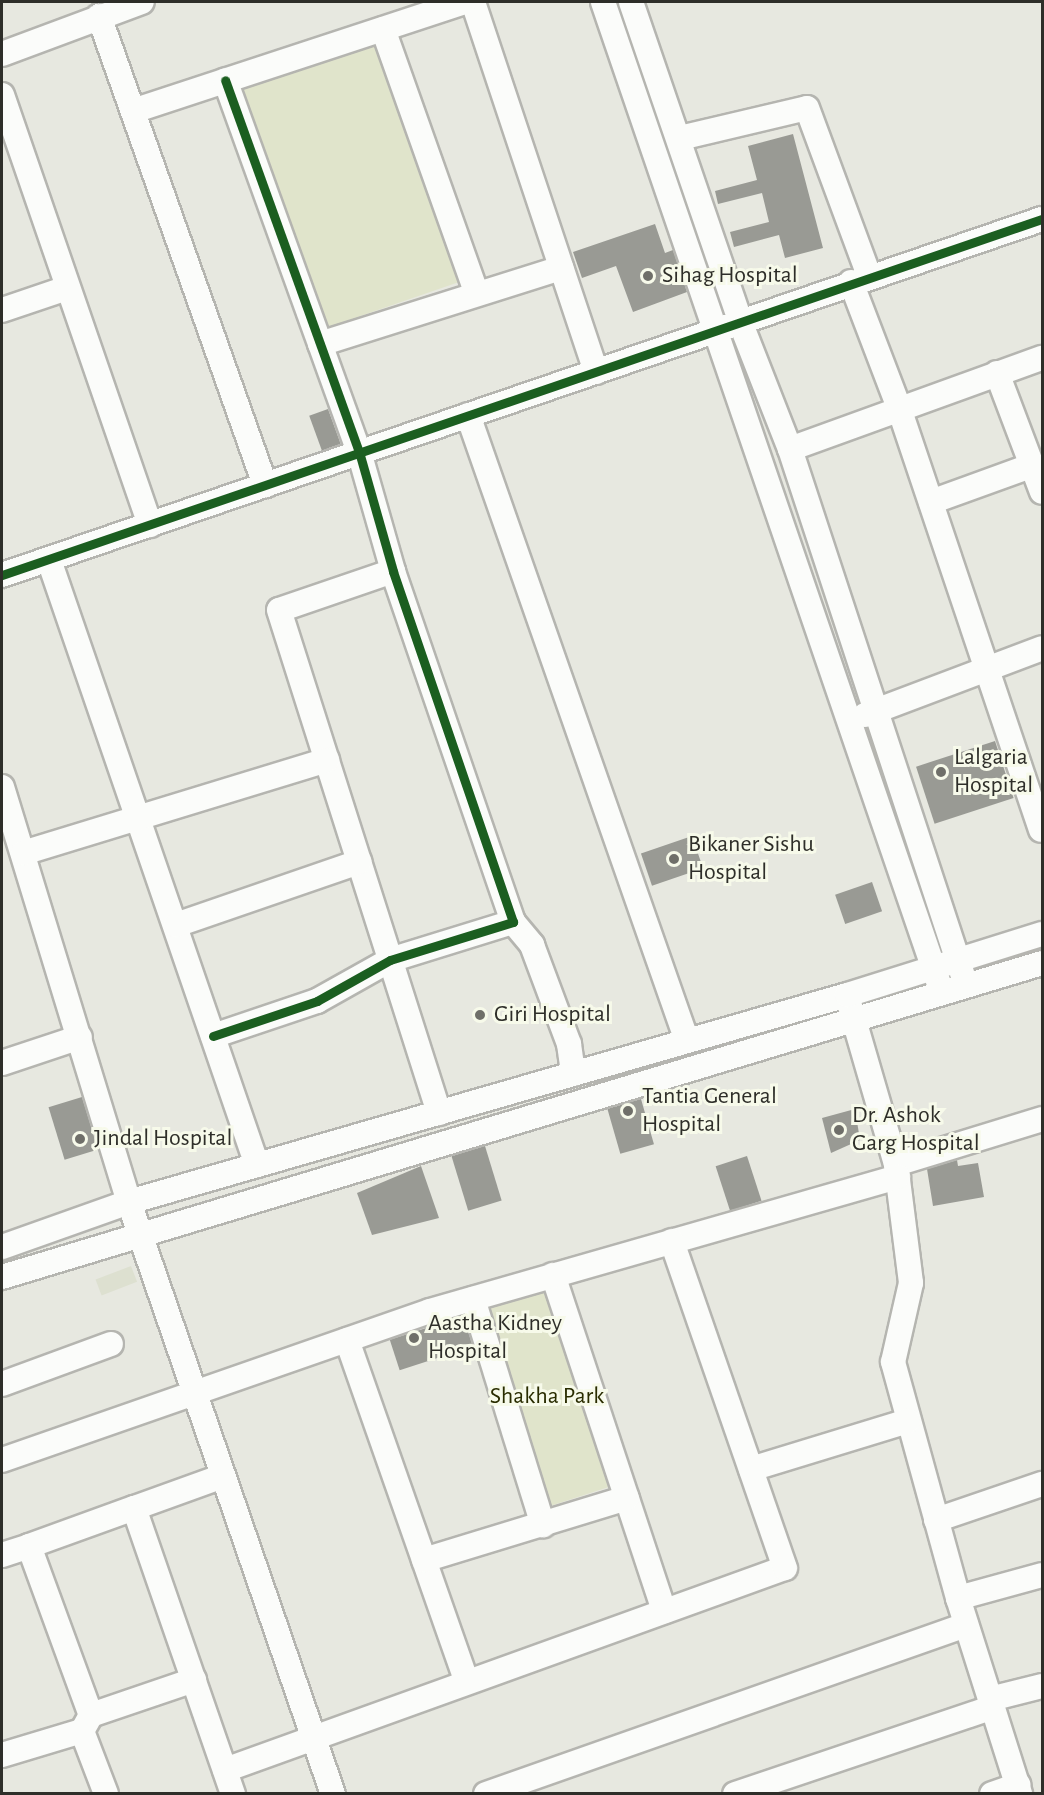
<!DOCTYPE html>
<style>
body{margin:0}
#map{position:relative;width:1044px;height:1795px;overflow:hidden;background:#e7e8e0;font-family:"Alegreya Sans",sans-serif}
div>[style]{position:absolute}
.built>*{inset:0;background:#dde0d0;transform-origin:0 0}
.green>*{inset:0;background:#e0e4cb;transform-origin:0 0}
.building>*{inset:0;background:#999a94;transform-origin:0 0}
.roads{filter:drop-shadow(2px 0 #b5b5b0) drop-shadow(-2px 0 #b5b5b0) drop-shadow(0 2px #b5b5b0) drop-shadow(0 -2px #b5b5b0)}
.minor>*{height:24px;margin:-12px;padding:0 12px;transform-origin:12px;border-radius:12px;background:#fbfcfa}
.cycleway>*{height:9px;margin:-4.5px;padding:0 4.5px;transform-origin:4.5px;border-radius:4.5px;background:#1b5e20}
.dots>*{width:16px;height:16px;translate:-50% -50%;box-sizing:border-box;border:3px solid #f7faea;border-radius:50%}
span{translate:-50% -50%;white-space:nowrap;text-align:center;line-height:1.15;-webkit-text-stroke:6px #f7faea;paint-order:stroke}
.poi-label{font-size:24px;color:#2e2e29}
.left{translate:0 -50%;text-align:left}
.park-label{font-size:24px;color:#292c00}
.frame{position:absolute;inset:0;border:3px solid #2e2e29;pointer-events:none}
</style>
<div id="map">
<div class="built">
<div style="left:131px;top:1266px;width:17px;height:38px;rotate:69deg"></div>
</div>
<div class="green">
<div style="left:378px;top:37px;width:258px;height:145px;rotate:71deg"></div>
<div style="left:545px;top:1288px;width:209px;height:65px;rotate:72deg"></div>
</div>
<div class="building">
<div style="clip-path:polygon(793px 134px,823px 248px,785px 258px,779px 235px,734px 247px,730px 232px,769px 222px,762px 193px,718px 204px,715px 191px,757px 180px,748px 146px)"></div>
<div style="clip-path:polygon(655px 224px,665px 253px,673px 250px,687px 292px,633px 312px,616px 266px,582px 278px,573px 252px)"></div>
<div style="left:328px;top:409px;width:37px;height:20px;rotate:70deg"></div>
<div style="left:995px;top:741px;width:60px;height:83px;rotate:72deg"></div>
<div style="left:692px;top:836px;width:34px;height:54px;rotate:71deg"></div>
<div style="left:872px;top:882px;width:31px;height:39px;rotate:71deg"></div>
<div style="left:82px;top:1097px;width:55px;height:35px;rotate:73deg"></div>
<div style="left:641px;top:1099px;width:47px;height:35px;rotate:74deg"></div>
<div style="clip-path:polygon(855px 1109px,860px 1140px,831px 1153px,822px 1118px)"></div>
<div style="left:485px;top:1146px;width:57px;height:35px;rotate:73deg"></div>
<div style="left:747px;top:1156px;width:47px;height:33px;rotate:72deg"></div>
<div style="clip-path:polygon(957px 1160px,958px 1166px,978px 1163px,984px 1197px,933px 1206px,927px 1169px)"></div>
<div style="clip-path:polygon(421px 1166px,439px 1218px,372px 1235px,357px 1193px)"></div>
<div style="left:463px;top:1316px;width:32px;height:77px;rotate:72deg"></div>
</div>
<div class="roads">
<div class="minor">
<div style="left:473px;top:2px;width:390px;rotate:71.6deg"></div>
<div style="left:603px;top:2px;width:1038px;rotate:71.11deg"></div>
<div style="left:631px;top:2px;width:340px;rotate:71.1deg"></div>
<div style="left:741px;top:324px;width:134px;rotate:68.6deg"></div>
<div style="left:790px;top:449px;width:555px;rotate:71.83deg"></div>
<div style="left:99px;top:16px;width:498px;rotate:70.5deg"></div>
<div style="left:383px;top:29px;width:279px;rotate:70.5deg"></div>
<div style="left:2px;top:54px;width:149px;rotate:-20.4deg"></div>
<div style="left:2px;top:95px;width:455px;rotate:71deg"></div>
<div style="left:133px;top:111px;width:348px;rotate:-18.2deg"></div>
<div style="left:680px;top:138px;width:130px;rotate:-13.3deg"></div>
<div style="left:807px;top:108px;width:179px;rotate:69.7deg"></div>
<div style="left:851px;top:282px;width:135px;rotate:69.1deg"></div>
<div style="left:899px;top:408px;width:445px;rotate:71.4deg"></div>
<div style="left:2px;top:310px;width:69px;rotate:-18.7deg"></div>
<div style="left:320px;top:344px;width:253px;rotate:-17.5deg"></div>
<div style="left:997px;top:373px;width:127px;rotate:69.3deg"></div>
<div style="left:468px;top:415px;width:663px;rotate:70.72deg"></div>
<div style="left:790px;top:449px;width:268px;rotate:-19.9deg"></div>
<div style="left:931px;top:502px;width:109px;rotate:-19.9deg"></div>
<div style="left:49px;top:560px;width:640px;rotate:71.03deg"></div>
<div style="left:393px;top:571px;width:120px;rotate:161.1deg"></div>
<div style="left:279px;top:610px;width:528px;rotate:72.35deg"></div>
<div style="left:2px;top:575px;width:1099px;rotate:-18.9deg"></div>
<div style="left:865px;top:715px;width:189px;rotate:-20.7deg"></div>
<div style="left:2px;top:787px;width:434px;rotate:73deg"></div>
<div style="left:129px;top:1202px;width:626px;rotate:70.99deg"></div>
<div style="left:23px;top:853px;width:318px;rotate:-17deg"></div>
<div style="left:513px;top:922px;width:30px;rotate:50deg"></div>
<div style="left:532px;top:945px;width:106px;rotate:69.5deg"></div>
<div style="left:569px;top:1044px;width:30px;rotate:82deg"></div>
<div style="left:176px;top:925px;width:194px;rotate:-19deg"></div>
<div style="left:850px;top:1006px;width:165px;rotate:73.8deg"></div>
<div style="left:896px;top:1164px;width:120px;rotate:82.8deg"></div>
<div style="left:911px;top:1283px;width:81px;rotate:102.8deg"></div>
<div style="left:893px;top:1362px;width:245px;rotate:74.6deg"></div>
<div style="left:958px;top:1598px;width:206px;rotate:72.4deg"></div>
<div style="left:213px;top:1036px;width:110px;rotate:-18.6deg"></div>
<div style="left:317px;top:1001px;width:84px;rotate:-29.3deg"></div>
<div style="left:390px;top:960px;width:129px;rotate:-17.2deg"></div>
<div style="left:513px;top:922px;width:371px;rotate:-108.9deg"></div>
<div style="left:393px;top:571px;width:124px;rotate:-105.9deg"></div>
<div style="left:359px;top:452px;width:395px;rotate:-109.8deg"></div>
<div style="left:2px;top:1063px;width:82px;rotate:-18.4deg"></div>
<div style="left:896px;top:1164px;width:153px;rotate:-17.1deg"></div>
<div style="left:2px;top:1247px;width:135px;rotate:-19.5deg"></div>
<div style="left:129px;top:1202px;width:747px;rotate:-16.08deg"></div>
<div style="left:847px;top:995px;width:204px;rotate:-17.4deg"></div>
<div style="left:553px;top:1275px;width:354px;rotate:71.7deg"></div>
<div style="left:2px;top:1277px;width:1086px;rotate:-16.8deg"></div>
<div style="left:473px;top:1299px;width:237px;rotate:72.8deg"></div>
<div style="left:347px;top:1340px;width:362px;rotate:70.7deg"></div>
<div style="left:2px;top:1384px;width:116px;rotate:-20.2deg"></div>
<div style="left:2px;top:1460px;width:453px;rotate:-19.2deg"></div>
<div style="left:430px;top:1311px;width:487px;rotate:-16deg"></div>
<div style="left:751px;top:1469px;width:164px;rotate:-17deg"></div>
<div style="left:223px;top:1476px;width:95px;rotate:160.2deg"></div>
<div style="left:134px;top:1508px;width:303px;rotate:70.9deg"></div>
<div style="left:936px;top:1520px;width:112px;rotate:-18.8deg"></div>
<div style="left:29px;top:1546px;width:112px;rotate:-19.9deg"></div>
<div style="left:2px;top:1555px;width:28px;rotate:-18deg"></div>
<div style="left:29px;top:1546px;width:180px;rotate:69.9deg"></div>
<div style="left:91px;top:1715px;width:18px;rotate:119deg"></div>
<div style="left:82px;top:1731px;width:67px;rotate:69.1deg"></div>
<div style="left:424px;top:1560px;width:212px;rotate:-17deg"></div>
<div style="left:958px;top:1598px;width:87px;rotate:-15.3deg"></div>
<div style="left:990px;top:1699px;width:54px;rotate:-14deg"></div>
<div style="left:91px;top:1715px;width:109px;rotate:-18.8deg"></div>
<div style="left:2px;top:1755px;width:84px;rotate:-16.7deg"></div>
<div style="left:225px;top:1770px;width:595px;rotate:-19.84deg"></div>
<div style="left:785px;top:1568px;width:346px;rotate:-109.1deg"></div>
<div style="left:486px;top:1794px;width:509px;rotate:-19.4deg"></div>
<div style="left:735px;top:1794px;width:272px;rotate:-18.6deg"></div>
<div style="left:992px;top:1794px;width:28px;rotate:-19deg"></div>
</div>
</div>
<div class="cycleway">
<div style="left:2px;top:575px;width:1099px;rotate:-18.9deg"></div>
<div style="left:213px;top:1036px;width:110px;rotate:-18.6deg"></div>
<div style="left:317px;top:1001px;width:84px;rotate:-29.3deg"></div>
<div style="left:390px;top:960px;width:129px;rotate:-17.2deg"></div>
<div style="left:513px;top:922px;width:371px;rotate:-108.9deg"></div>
<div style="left:393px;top:571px;width:124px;rotate:-105.9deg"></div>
<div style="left:359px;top:452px;width:395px;rotate:-109.8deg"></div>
</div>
<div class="dots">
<div style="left:648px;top:276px;background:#6f6f69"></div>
<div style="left:941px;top:772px;background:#6f6f69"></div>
<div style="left:674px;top:859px;background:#6f6f69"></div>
<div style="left:480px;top:1015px;background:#6f6f69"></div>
<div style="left:628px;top:1111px;background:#6f6f69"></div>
<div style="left:839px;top:1130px;background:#6f6f69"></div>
<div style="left:80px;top:1139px;background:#6f6f69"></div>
<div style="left:414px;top:1338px;background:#6f6f69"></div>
</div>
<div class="poi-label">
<span class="left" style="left:662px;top:276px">Sihag Hospital</span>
<span class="left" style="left:954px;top:772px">Lalgaria<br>Hospital</span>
<span class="left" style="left:688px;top:859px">Bikaner Sishu<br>Hospital</span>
<span class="left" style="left:494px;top:1015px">Giri Hospital</span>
<span class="left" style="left:642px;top:1111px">Tantia General<br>Hospital</span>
<span class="left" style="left:852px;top:1130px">Dr. Ashok<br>Garg Hospital</span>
<span class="left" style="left:94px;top:1139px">Jindal Hospital</span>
<span class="left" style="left:428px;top:1338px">Aastha Kidney<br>Hospital</span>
</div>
<div class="park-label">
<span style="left:547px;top:1397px">Shakha Park</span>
</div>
<div class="frame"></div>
</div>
